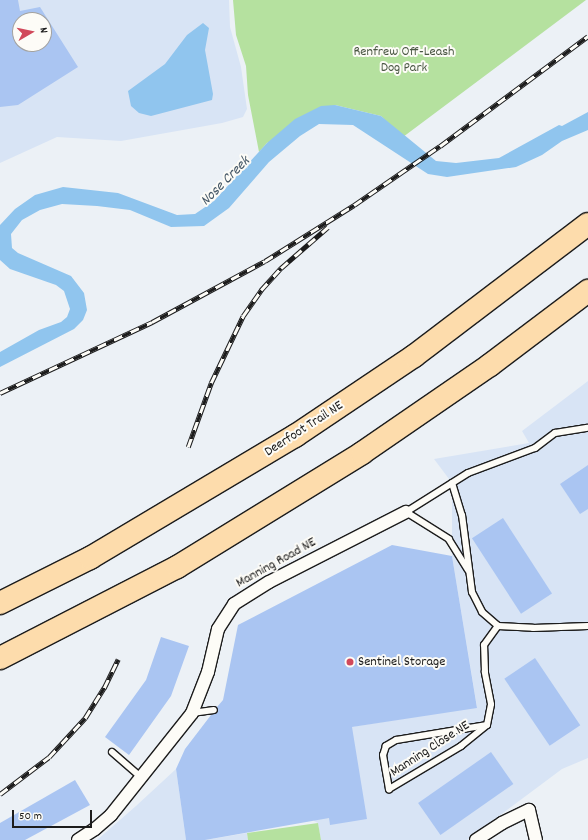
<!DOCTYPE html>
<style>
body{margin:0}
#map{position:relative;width:588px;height:840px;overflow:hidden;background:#ecf1f6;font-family:Dekko,sans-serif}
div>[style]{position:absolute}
.built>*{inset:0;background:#d8e4f5}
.green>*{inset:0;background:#b5e19f}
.water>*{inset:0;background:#90c5ee}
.building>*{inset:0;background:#aac5f2;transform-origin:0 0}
.roads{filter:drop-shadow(1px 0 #1c1c1c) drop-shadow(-1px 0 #1c1c1c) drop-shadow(0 1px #1c1c1c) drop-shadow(0 -1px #1c1c1c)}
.lane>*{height:6px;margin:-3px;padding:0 3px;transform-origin:3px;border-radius:3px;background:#fdfcf7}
.street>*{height:12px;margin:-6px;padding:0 6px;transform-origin:6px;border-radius:6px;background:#fdfcf7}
.highway>*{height:22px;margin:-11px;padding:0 11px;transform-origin:11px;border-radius:11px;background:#fddcac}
.rail>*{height:4.5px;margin-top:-2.25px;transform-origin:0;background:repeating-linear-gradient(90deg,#fdfcf7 0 9px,#1c1c1c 0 18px);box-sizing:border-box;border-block:1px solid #1c1c1c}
.dots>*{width:11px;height:11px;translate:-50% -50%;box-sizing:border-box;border:2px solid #fdfcf7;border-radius:50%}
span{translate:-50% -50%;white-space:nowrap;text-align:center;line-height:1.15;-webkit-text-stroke:4px #fdfcf7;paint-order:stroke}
.park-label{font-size:14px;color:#4a5743}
.street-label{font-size:14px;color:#1c1c1c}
.poi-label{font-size:14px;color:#1c1c1c}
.left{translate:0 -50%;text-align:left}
.water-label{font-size:15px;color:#455766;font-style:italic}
.north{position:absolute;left:12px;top:12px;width:40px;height:40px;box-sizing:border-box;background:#fdfcf7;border:1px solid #a3a29f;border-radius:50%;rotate:81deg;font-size:11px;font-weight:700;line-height:16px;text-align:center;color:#1c1c1c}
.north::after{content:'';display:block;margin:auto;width:14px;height:18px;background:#d1495b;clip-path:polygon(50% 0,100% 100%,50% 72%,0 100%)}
.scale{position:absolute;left:12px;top:810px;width:80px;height:18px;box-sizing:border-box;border:2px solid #1c1c1c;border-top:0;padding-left:5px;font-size:12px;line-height:14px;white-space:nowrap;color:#1c1c1c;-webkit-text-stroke:3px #fdfcf7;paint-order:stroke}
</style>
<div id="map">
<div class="built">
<div style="clip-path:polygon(evenodd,0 0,229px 0,230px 27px,241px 67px,247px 109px,243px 117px,222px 123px,121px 141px,57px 137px,0 163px,0 0,20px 20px,44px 20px,44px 44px,20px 44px,20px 20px)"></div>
<div style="clip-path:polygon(588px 381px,588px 758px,562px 769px,467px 840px,321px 840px,318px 823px,314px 821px,300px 735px,477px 707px,452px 556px,452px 483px,434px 459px,529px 443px,522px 431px)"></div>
<div style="clip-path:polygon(176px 769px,186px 840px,97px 840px,136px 806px)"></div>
<div style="clip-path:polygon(247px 833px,248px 840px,205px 840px)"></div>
</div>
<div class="green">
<div style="clip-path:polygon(233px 0,586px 0,403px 137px,381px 116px,335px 105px,267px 143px,259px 152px,248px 95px,246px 66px,236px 35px)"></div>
<div style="clip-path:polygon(318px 823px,321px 840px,248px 840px,247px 833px)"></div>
</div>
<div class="water">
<div style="clip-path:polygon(203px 23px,209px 28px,205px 50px,213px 94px,212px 100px,151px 116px,139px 113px,131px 106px,128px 91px,165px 64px,187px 35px)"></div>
<div style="clip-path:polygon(335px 105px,381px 116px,436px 161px,456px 163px,499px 158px,559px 125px,562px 126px,588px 112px,588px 130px,562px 141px,542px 155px,516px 167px,447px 177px,428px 174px,353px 125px,319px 124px,300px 136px,269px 162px,229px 208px,204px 226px,171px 227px,130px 210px,97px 206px,62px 204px,40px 210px,22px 220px,11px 234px,12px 248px,18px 253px,71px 276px,84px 293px,87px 310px,83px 320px,74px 329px,0 367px,0 352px,39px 330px,61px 322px,67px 317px,70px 309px,64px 291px,56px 285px,10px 269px,0 260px,0 225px,15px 209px,35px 195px,63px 187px,118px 193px,177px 215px,195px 214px,214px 201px,267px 143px,295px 119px,321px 106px)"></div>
</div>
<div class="building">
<div style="clip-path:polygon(evenodd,0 0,18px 0,20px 11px,40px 7px,78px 67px,18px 105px,0 107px,0 0,20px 20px,44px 20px,44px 44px,20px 44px,20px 20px)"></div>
<div style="clip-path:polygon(588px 465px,588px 509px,580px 514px,560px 484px)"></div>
<div style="left:503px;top:518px;width:90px;height:37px;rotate:57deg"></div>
<div style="clip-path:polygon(392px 545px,452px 556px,477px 708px,352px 727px,367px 819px,330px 825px,329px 818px,205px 840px,186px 840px,176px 769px,185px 749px,211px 715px,218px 712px,217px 707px,223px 700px,238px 625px)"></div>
<div style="clip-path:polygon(161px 637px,189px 646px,171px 696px,129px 755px,105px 737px,146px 680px)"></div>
<div style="left:535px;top:658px;width:81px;height:37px;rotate:56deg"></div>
<div style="left:491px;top:752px;width:39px;height:89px;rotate:55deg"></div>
<div style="clip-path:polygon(75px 780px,90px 805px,25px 840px,0 840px,0 823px)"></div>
</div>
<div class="roads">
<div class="lane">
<div style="left:452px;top:483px;width:34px;rotate:73deg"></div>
<div style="left:462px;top:515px;width:78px;rotate:82.6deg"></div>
<div style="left:472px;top:592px;width:22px;rotate:63deg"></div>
<div style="left:482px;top:612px;width:21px;rotate:41deg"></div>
<div style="left:498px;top:626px;width:35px;rotate:3deg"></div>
<div style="left:533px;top:628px;width:55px;rotate:-2.1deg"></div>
<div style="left:468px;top:570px;width:36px;rotate:-122deg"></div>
<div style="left:449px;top:539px;width:51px;rotate:-147.9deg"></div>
<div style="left:406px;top:512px;width:73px;rotate:-32.2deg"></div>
<div style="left:468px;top:473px;width:72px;rotate:-20.5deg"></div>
<div style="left:535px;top:448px;width:25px;rotate:-37deg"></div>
<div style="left:555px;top:433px;width:33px;rotate:-9deg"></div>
<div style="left:192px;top:713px;width:22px;rotate:-8deg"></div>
<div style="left:487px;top:725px;width:92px;rotate:170.6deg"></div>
<div style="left:396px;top:740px;width:12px;rotate:149deg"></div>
<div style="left:386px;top:746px;width:9px;rotate:108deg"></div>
<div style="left:383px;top:755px;width:35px;rotate:80deg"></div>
<div style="left:389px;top:789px;width:84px;rotate:-30.8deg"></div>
<div style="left:461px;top:746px;width:33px;rotate:-39deg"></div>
<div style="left:487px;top:725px;width:21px;rotate:-79deg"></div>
<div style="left:491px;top:704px;width:33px;rotate:-101deg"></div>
<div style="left:485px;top:672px;width:27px;rotate:-92deg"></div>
<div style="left:484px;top:645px;width:24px;rotate:-54deg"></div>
<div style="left:112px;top:752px;width:40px;rotate:41deg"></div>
</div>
<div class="street">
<div style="left:78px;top:840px;width:20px;rotate:-33deg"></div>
<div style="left:95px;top:829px;width:21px;rotate:-41deg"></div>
<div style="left:111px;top:815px;width:130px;rotate:-51.5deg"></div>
<div style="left:192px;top:713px;width:44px;rotate:-68.7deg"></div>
<div style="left:208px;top:672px;width:44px;rotate:-76.9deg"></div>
<div style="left:218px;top:629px;width:30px;rotate:-57deg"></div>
<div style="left:234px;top:604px;width:41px;rotate:-32.2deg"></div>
<div style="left:269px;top:582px;width:154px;rotate:-27.1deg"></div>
<div style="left:476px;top:840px;width:31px;rotate:-33deg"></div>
<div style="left:502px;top:823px;width:30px;rotate:-26deg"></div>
<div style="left:529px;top:810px;width:31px;rotate:77deg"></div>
</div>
<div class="highway">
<div style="left:0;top:603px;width:101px;rotate:-26.6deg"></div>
<div style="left:90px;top:558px;width:239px;rotate:-30.8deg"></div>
<div style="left:295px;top:436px;width:143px;rotate:-33.9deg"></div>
<div style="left:414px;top:356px;width:218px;rotate:-37.2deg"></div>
<div style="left:0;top:658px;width:199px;rotate:-27.2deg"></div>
<div style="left:177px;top:567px;width:217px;rotate:-31.6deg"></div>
<div style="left:362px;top:453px;width:155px;rotate:-34.5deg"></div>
<div style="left:490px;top:365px;width:123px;rotate:-37.1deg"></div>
</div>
</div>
<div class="rail">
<div style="left:0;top:393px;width:168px;rotate:-25deg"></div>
<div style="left:152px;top:322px;width:128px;rotate:-28.4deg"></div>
<div style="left:265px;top:261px;width:105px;rotate:-32.2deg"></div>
<div style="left:354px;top:205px;width:104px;rotate:-34.5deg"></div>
<div style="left:440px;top:146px;width:184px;rotate:-36.6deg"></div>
<div style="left:188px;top:447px;width:68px;rotate:-70.2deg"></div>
<div style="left:211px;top:383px;width:74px;rotate:-64.5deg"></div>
<div style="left:243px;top:316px;width:32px;rotate:-55deg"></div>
<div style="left:261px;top:290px;width:30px;rotate:-48deg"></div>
<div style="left:281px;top:268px;width:62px;rotate:-41.1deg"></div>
<div style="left:0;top:794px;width:61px;rotate:-37.1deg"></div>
<div style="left:49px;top:757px;width:53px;rotate:-47.3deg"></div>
<div style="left:85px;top:718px;width:36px;rotate:-58deg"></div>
<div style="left:104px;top:688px;width:32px;rotate:-64deg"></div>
</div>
<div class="dots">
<div style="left:350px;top:662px;background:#d1495b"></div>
</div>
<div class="park-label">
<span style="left:404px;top:60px">Renfrew Off-Leash<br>Dog Park</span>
</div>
<div class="street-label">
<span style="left:304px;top:429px;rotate:-33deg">Deerfoot Trail NE</span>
<span style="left:276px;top:563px;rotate:-29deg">Manning Road NE</span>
<span style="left:430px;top:749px;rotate:-33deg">Manning Close NE</span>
</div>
<div class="poi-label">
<span class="left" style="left:358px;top:662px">Sentinel Storage</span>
</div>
<div class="water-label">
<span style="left:226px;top:182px;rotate:-45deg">Nose Creek</span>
</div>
<div class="north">N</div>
<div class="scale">50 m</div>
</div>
